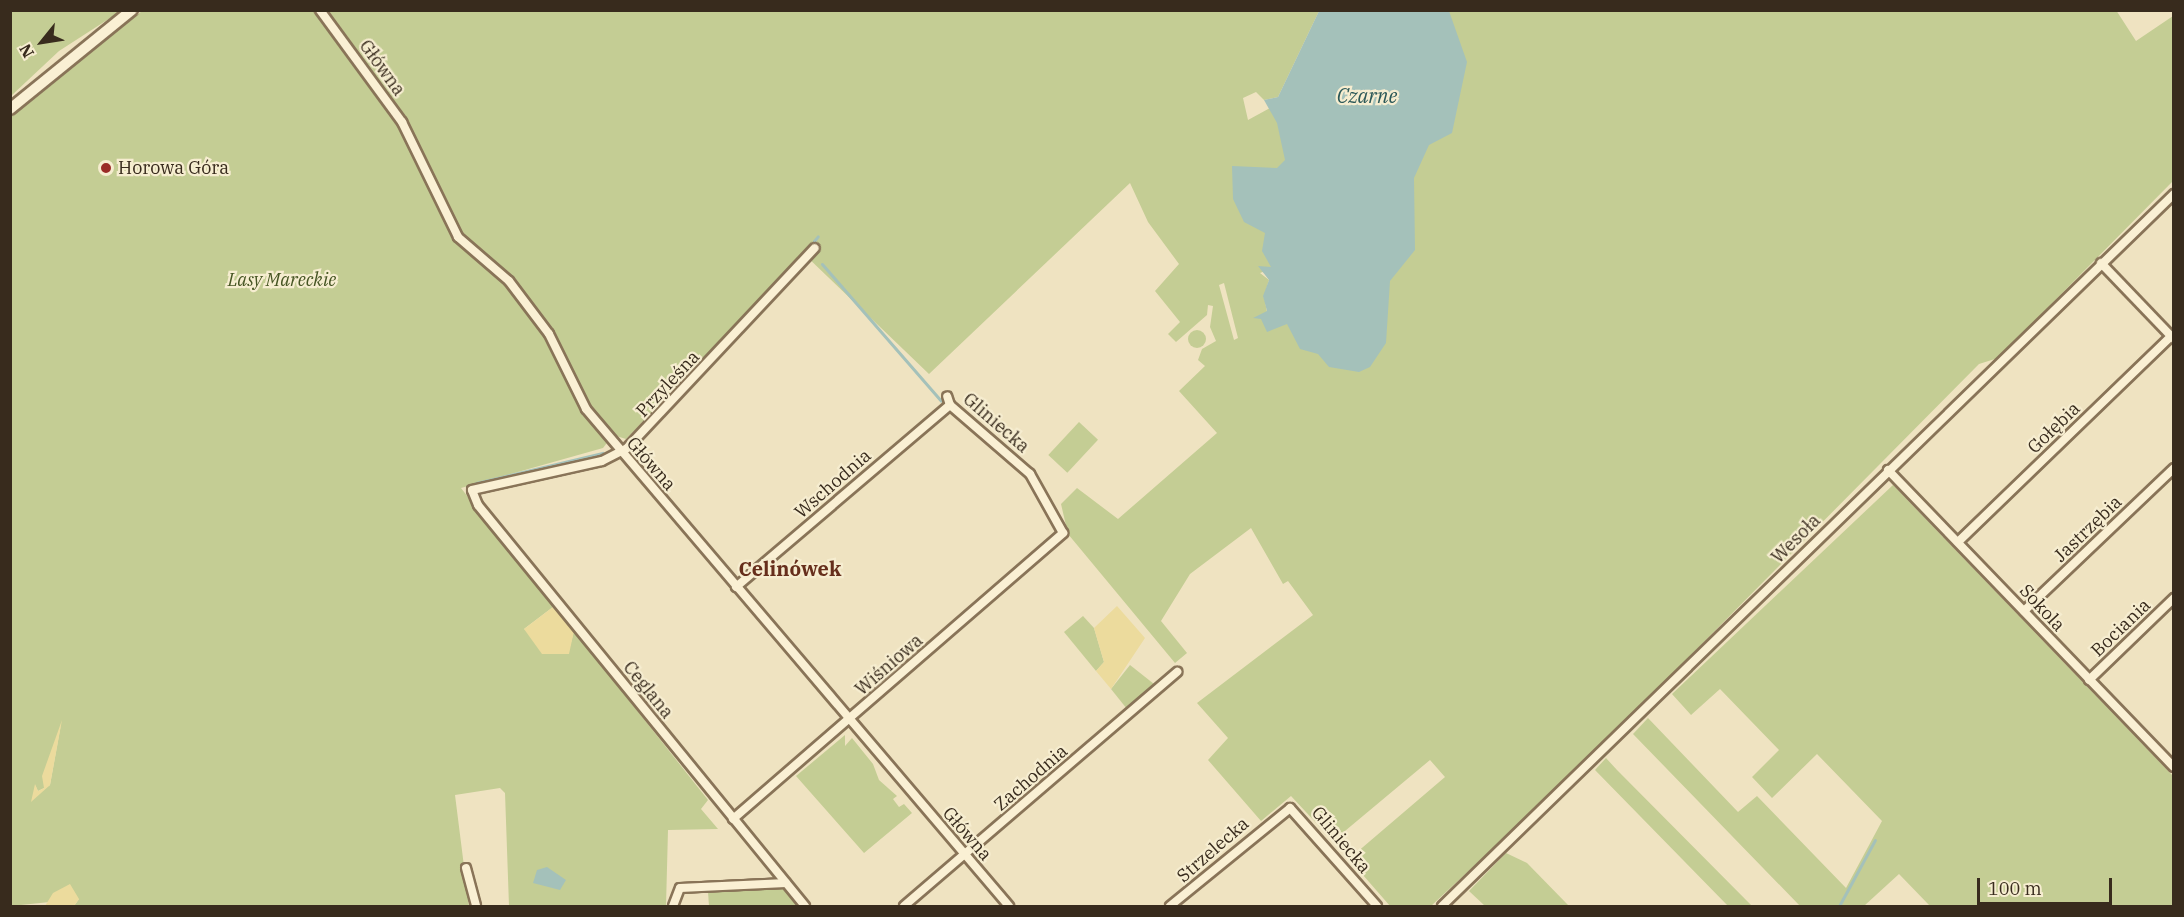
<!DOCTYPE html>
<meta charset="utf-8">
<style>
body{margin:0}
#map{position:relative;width:2184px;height:917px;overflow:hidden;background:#efe3c1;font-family:"IBM Plex Serif",serif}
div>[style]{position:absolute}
.green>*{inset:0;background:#c4cd94;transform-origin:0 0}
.round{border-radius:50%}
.sand>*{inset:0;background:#ecdb9d}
.water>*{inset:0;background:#a4c1ba}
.stream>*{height:3px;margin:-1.5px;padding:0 1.5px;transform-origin:1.5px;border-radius:1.5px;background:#a4c1ba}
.roads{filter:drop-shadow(2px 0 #897458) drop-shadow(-2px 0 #897458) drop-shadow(0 2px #897458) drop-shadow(0 -2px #897458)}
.minor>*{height:8px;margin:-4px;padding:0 4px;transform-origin:4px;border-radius:4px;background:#faf0d4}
.secondary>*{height:10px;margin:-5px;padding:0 5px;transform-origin:5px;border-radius:5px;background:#faf0d4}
.dots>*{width:16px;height:16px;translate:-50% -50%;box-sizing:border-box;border:3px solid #f6edd0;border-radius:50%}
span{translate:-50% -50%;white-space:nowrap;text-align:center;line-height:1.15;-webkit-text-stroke:4.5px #f6edd0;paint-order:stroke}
.street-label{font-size:18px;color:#382b1d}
.poi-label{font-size:18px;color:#382b1d}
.left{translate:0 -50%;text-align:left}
.park-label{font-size:18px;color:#465523;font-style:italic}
.water-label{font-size:20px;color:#2b5858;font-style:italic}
.neighbourhood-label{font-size:20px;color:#662e1b;font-weight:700}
.frame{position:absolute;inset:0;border:12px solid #382b1d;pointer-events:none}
.north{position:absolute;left:12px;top:12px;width:60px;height:60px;-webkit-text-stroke:4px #f6edd0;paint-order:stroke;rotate:240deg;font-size:16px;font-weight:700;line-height:24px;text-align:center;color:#382b1d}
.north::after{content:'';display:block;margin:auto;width:21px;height:27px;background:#382b1d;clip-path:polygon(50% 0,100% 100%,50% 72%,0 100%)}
.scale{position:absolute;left:1977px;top:878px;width:135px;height:27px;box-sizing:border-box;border:3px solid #382b1d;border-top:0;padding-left:8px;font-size:18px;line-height:21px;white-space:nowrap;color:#382b1d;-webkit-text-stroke:4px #f6edd0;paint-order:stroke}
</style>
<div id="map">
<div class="green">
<div style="clip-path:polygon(evenodd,2116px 10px,2136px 41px,2173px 16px,2173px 181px,1998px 358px,1979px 364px,1576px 771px,1431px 906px,1390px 906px,1349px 859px,1445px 777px,1430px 760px,1333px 841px,1291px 796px,1261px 821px,1208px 760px,1228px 738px,1197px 703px,1313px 615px,1288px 581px,1283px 584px,1251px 528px,1190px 574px,1161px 621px,1187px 653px,1175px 663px,1068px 534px,1061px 504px,1077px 488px,1118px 519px,1217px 433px,1179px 391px,1205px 366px,1198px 360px,1202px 349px,1216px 341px,1210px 327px,1213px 306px,1208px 305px,1207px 315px,1176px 342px,1168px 334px,1180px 322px,1155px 291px,1179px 264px,1148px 222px,1130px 183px,929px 374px,803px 253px,626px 439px,613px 435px,603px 448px,461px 488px,553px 607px,524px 629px,568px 654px,574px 631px,708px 800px,701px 809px,718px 829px,668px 830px,666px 906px,509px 906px,505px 793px,500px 788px,455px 795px,469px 906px,74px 906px,79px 899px,11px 906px,11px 117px,142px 11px,1319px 11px,1278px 97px,1264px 100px,1256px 92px,1243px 98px,1248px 120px,1270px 108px,1294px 140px,1273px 268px,1260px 273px,1269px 280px,1264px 296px,1267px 312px,1255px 318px,1264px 318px,1416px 11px,2116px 10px,1224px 283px,1238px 338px,1234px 340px,1219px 285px,1224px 283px,2116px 10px,61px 724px,50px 785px,37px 794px,35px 785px,38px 791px,44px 788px,61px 724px)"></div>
<div style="clip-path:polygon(10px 11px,11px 10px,121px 11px,59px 51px,11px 96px)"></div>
<div class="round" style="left:1188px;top:330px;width:18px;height:18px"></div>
<div style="left:1079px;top:422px;width:26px;height:45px;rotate:43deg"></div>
<div style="clip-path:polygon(1893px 485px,2173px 776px,2173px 906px,1930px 906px,1899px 874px,1864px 906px,1800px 906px,1633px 734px,1648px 718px,1738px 812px,1757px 796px,1846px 888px,1882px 821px,1817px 754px,1772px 798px,1752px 777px,1779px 750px,1720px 689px,1691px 715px,1672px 694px)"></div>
<div style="clip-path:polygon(1083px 616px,1094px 628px,1104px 662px,1096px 671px,1064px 632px)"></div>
<div style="clip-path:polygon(1130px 665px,1154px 684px,1127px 709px,1111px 689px)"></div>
<div style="clip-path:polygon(845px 735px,845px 746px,852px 738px,873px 764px,879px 780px,897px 796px,893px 799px,899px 807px,904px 804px,912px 813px,864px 853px,796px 776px)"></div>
<div style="clip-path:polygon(1606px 758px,1617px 770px,1752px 906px,1728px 906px,1595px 770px)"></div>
<div style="clip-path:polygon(1506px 853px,1527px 863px,1569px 906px,1485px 906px,1469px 891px)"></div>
<div style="clip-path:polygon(774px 887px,786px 890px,798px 906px,709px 906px,708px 892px)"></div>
</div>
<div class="sand">
<div style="clip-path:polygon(1117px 606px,1145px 638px,1111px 689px,1096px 671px,1104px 662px,1094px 628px)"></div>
<div style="clip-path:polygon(553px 607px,574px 631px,569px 654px,542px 654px,524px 629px)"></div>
<div style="clip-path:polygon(62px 720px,50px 785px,31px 802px,35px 784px,38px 791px,44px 788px,42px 776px)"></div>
<div style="clip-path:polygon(70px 884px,79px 899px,74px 906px,45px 906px,53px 893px)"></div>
</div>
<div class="water">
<div style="clip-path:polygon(1319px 11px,1449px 11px,1467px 62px,1452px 133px,1429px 145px,1414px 178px,1415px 250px,1390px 281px,1386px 343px,1370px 367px,1359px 372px,1329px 367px,1318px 354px,1300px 349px,1287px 324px,1267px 332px,1261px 319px,1253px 318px,1267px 311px,1263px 296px,1269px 280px,1258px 266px,1271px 267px,1262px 251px,1265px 233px,1244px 222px,1233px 199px,1232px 166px,1277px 168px,1285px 160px,1277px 123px,1264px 100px,1278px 97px)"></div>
<div style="clip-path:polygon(547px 867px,566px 880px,560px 890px,533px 883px,537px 870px)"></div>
</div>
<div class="stream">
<div style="left:814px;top:241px;width:6px;rotate:-51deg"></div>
<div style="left:822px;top:264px;width:181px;rotate:49deg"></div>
<div style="left:706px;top:359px;width:152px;rotate:-47.4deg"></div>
<div style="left:653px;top:413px;width:31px;rotate:-45deg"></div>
<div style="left:476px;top:483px;width:130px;rotate:-13.4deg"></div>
<div style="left:1839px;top:906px;width:75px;rotate:-61.4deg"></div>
</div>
<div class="roads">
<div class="minor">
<div style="left:320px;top:10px;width:139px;rotate:53.8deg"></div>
<div style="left:402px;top:122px;width:128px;rotate:64deg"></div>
<div style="left:458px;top:237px;width:67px;rotate:40.8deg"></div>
<div style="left:509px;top:281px;width:66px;rotate:53deg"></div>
<div style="left:549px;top:334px;width:84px;rotate:63.7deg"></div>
<div style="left:586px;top:409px;width:653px;rotate:49.6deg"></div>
<div style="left:2101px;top:263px;width:104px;rotate:46.2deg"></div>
<div style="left:1888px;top:470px;width:412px;rotate:46.1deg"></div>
<div style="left:1958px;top:542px;width:296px;rotate:-44deg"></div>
<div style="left:736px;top:587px;width:281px;rotate:-40.4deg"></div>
<div style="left:2024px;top:611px;width:207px;rotate:-43.6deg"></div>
<div style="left:2089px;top:680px;width:118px;rotate:-44deg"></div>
<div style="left:733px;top:819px;width:437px;rotate:-40.9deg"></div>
<div style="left:1063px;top:533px;width:68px;rotate:-119.2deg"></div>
<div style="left:1030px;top:474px;width:106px;rotate:-139.2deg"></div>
<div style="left:950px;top:405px;width:9px;rotate:-108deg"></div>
<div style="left:466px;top:868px;width:39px;rotate:75deg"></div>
<div style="left:673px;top:906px;width:19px;rotate:-69deg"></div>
<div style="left:680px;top:888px;width:106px;rotate:-2.7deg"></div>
<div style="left:805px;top:906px;width:517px;rotate:-129.2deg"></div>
<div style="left:478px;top:505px;width:16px;rotate:-112deg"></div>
<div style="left:472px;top:490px;width:133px;rotate:-12.6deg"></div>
<div style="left:602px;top:461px;width:28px;rotate:-27deg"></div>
<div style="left:627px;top:448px;width:274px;rotate:-46.8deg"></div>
<div style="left:904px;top:906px;width:360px;rotate:-40.6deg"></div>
<div style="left:1170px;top:906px;width:155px;rotate:-39.2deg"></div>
<div style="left:1290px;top:808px;width:131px;rotate:48.4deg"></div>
<div style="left:1442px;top:906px;width:1021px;rotate:-44.21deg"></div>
</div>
<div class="secondary">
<div style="left:10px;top:109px;width:157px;rotate:-39.1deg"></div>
</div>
</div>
<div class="dots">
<div style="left:106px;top:168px;background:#9a2b26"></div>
</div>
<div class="street-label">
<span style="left:382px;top:68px;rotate:54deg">Główna</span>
<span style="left:668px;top:384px;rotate:-47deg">Przyleśna</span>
<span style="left:996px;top:423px;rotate:41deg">Gliniecka</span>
<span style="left:2054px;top:428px;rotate:-44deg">Gołębia</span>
<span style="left:651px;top:464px;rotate:49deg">Główna</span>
<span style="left:833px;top:484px;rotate:-41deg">Wschodnia</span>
<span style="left:2088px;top:529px;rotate:-44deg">Jastrzębia</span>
<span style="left:1796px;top:539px;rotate:-45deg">Wesoła</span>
<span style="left:2042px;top:608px;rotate:47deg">Sokola</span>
<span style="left:2121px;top:628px;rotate:-44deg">Bociania</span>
<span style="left:889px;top:665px;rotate:-41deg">Wiśniowa</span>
<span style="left:648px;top:690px;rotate:51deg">Ceglana</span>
<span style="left:1031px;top:778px;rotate:-41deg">Zachodnia</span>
<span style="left:967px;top:834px;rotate:49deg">Główna</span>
<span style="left:1341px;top:840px;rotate:50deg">Gliniecka</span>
<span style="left:1213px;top:850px;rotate:-41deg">Strzelecka</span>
</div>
<div class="poi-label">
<span class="left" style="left:118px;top:168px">Horowa Góra</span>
</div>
<div class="park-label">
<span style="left:282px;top:280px">Lasy Mareckie</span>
</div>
<div class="water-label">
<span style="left:1367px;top:95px">Czarne</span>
</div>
<div class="neighbourhood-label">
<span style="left:790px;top:568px">Celinówek</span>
</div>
<div class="frame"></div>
<div class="north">N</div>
<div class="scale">100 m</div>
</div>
